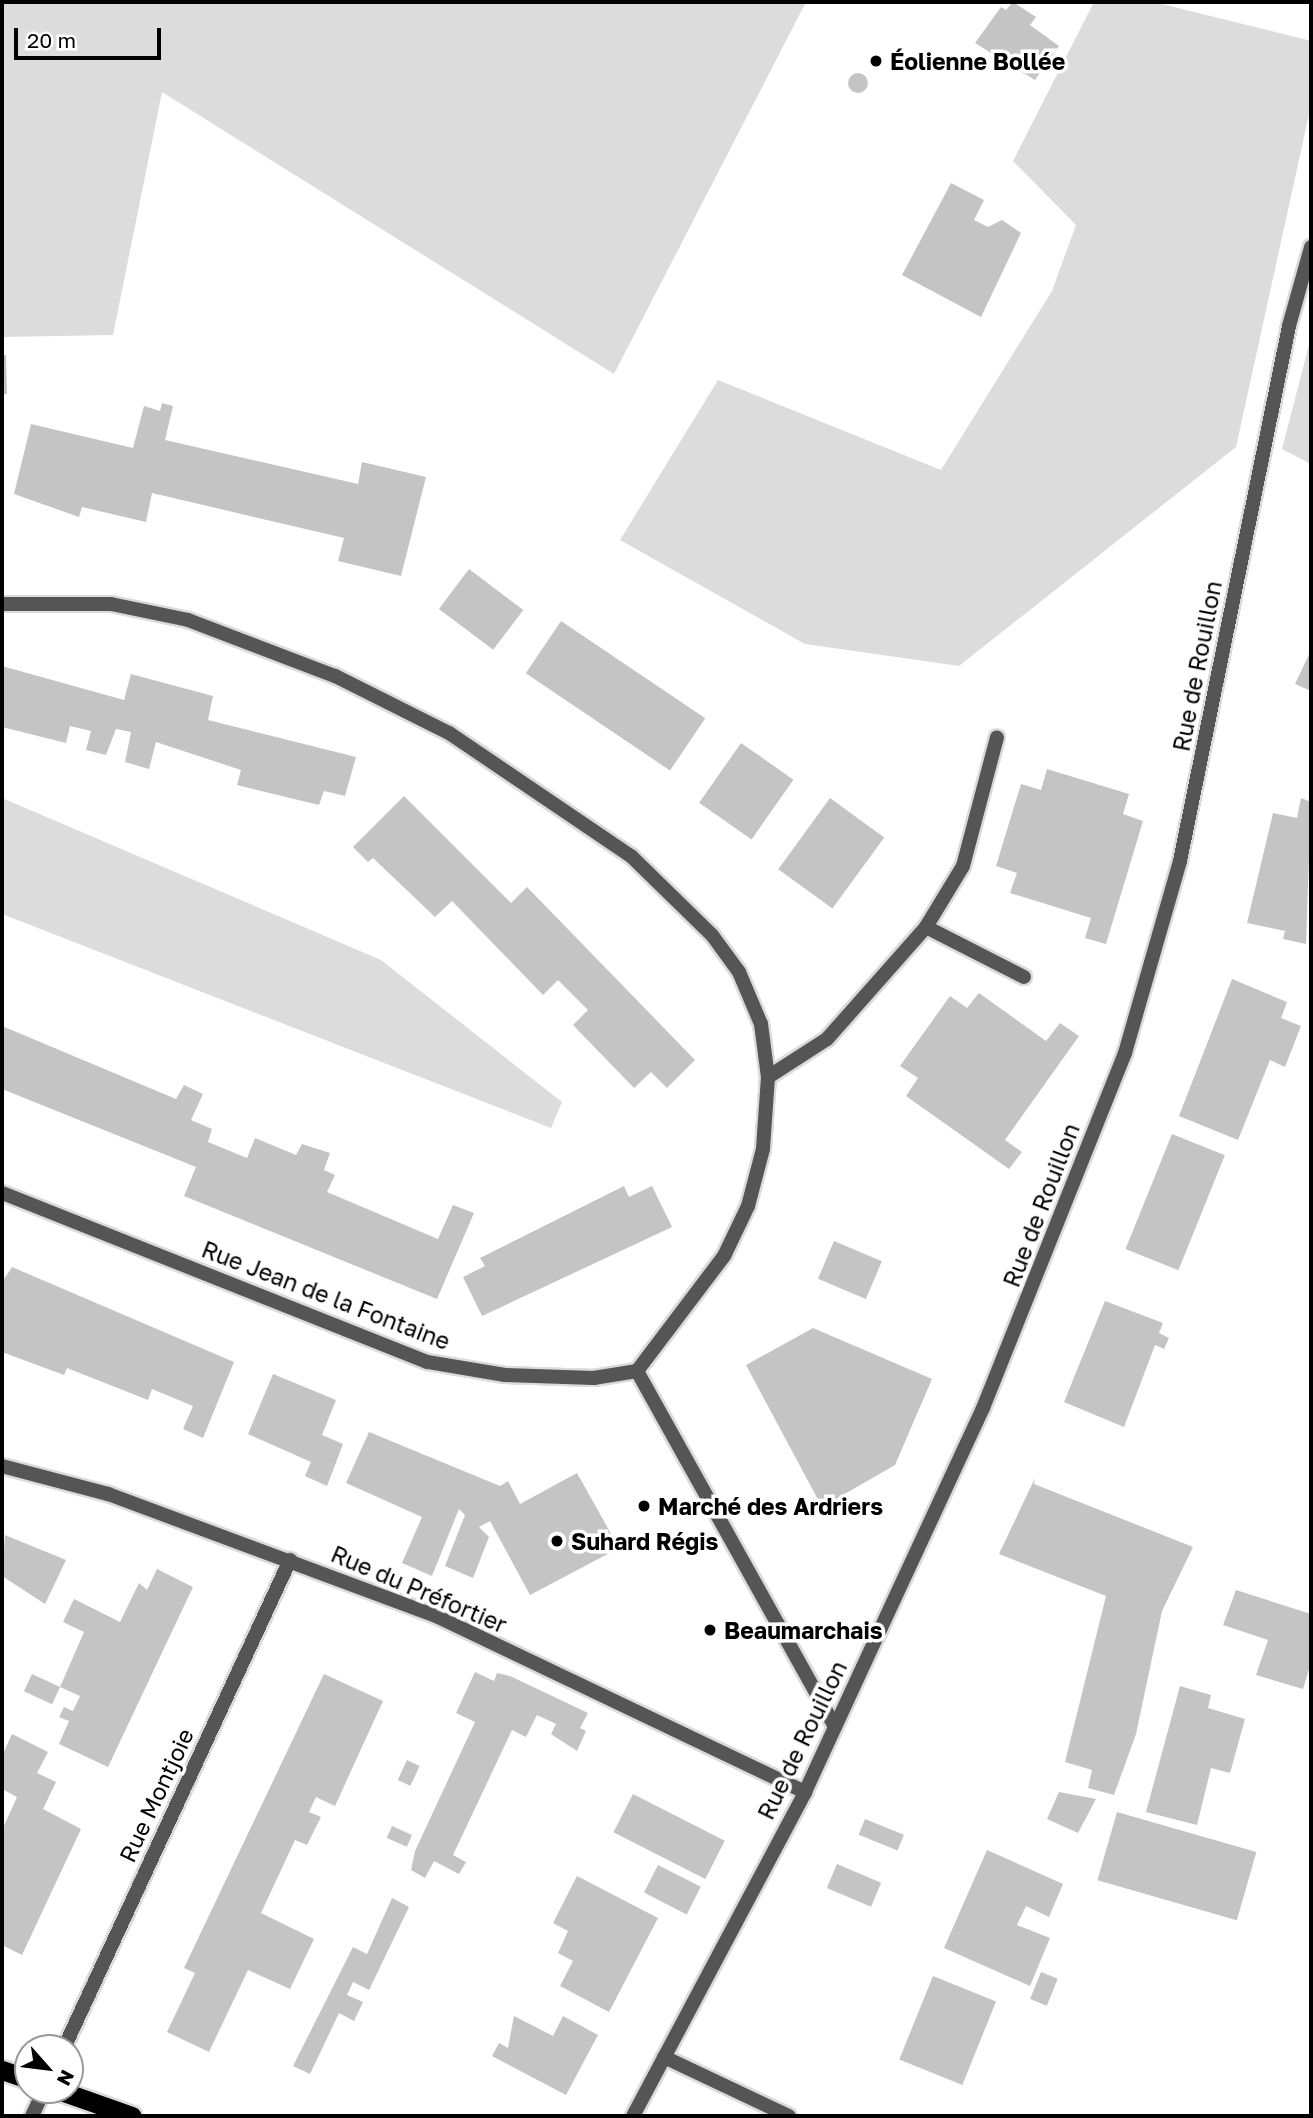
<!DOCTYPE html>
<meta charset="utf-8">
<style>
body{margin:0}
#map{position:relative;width:1313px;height:2118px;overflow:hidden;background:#fff;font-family:"Golos Text",sans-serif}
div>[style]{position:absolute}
.green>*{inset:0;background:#dcdcdc}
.building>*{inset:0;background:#c4c4c4;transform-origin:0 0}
.round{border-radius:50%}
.roads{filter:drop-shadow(2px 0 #dbdbdb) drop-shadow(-2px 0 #dbdbdb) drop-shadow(0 2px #dbdbdb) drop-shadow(0 -2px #dbdbdb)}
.service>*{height:14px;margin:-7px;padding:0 7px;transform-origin:7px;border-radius:7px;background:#555}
.minor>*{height:14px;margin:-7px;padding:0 7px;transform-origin:7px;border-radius:7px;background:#555}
.trunk>*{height:19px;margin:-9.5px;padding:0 9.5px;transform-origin:9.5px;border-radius:9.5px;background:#000}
.dots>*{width:19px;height:19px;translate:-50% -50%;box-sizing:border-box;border:4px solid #fff;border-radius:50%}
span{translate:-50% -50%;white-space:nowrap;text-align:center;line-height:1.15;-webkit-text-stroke:7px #fff;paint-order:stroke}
.poi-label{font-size:23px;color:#000;font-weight:700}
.left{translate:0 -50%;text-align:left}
.street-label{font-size:23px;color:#000}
.frame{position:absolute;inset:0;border:4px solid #000;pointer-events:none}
.north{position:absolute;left:14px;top:2034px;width:70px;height:70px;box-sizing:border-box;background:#fff;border:2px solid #999;border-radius:50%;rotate:118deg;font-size:19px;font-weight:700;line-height:28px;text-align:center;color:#000}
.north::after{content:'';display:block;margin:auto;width:24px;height:32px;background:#000;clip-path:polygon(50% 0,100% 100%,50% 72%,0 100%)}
.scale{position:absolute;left:14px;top:28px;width:147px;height:32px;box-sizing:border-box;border:4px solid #000;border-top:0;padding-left:9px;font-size:21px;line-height:24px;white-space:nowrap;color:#000;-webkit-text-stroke:5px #fff;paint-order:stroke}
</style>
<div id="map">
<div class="green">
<div style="clip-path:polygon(2px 2px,806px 2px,614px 374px,162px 92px,113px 335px,2px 337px)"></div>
<div style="clip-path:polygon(1094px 2px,1154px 2px,1311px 41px,1311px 105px,1236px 447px,959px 666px,805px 644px,620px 540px,718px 380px,941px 470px,1052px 291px,1076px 225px,1013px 161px)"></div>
<div style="clip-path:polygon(1311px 337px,1311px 464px,1282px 449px)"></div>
<div style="clip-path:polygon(2px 798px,381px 960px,562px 1102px,551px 1128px,2px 914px)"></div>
</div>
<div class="building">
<div style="clip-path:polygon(1013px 2px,1036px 17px,1030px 25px,1059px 46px,1035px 80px,975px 43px,1001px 7px,1006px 10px)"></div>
<div class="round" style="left:848px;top:73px;width:20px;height:20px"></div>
<div style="clip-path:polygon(951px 183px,984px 200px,974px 220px,988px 227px,1002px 220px,1021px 233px,981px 317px,902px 275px)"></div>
<div style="clip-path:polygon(6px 355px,7px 394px,2px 394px,2px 356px)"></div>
<div style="clip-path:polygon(162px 403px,173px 406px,165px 440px,358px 484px,362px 462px,426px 477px,401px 576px,338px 561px,344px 538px,152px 493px,146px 522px,82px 507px,79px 517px,14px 494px,31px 424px,133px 448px,144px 406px,160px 411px)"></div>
<div style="left:469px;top:569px;width:68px;height:50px;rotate:37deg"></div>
<div style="left:561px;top:621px;width:174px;height:63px;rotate:34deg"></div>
<div style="clip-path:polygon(1311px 650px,1311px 691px,1295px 684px)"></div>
<div style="clip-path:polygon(2px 666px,124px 700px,131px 674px,213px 696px,208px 720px,356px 757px,345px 796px,324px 791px,319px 805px,237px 785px,241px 770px,156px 742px,149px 769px,125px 762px,131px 732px,116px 729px,106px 755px,86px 750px,91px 731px,70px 726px,66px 743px,2px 727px)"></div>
<div style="left:741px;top:743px;width:64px;height:73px;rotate:35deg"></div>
<div style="clip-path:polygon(1047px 769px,1129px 794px,1123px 814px,1143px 821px,1106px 944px,1085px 938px,1091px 918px,1010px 893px,1017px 873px,996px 866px,1021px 784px,1041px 790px)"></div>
<div style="clip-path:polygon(404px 796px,511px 903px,527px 887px,695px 1060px,667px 1088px,651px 1072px,634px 1088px,573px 1025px,588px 1010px,558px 980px,543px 995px,452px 901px,435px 917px,373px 858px,368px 862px,353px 847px)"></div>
<div style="left:830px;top:798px;width:67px;height:88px;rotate:36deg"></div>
<div style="clip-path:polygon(1301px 798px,1311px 802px,1306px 944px,1283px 939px,1285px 931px,1247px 923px,1273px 813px,1297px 818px)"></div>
<div style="clip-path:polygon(1232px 979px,1287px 1002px,1281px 1018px,1301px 1026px,1285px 1067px,1270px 1060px,1238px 1140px,1179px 1116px)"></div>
<div style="clip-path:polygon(979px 993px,1046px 1041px,1060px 1023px,1079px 1036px,1005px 1140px,1022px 1152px,1009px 1169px,906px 1096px,918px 1078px,900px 1066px,950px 996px,967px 1008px)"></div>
<div style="clip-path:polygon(2px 1026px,176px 1099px,184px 1085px,203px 1094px,191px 1120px,212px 1129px,208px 1142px,247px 1158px,255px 1138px,296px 1155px,302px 1144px,330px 1153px,324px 1170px,335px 1175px,327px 1192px,438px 1239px,453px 1205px,474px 1213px,437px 1299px,184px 1196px,196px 1167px,2px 1089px)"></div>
<div style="left:1172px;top:1134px;width:57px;height:124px;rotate:22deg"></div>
<div style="clip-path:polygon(624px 1186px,629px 1197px,652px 1186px,672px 1227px,482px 1316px,463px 1277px,485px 1266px,480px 1258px)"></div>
<div style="left:834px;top:1241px;width:52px;height:41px;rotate:23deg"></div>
<div style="clip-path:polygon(12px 1267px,234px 1362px,203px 1438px,183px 1429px,193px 1406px,152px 1389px,148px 1400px,67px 1368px,64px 1375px,2px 1352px,2px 1282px)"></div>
<div style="clip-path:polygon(1105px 1301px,1163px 1323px,1159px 1333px,1169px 1338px,1164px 1349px,1155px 1345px,1124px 1427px,1064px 1402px)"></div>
<div style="clip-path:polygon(813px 1328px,932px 1379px,895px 1465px,822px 1507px,746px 1365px)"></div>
<div style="clip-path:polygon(273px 1374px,336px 1400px,322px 1435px,343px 1444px,327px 1486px,305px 1476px,311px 1462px,248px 1434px)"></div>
<div style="clip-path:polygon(369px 1432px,500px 1486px,508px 1481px,520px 1504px,577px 1473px,619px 1548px,530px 1595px,490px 1521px,479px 1527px,489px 1537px,473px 1578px,445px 1566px,465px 1515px,459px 1509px,432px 1576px,402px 1563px,422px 1517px,346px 1483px)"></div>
<div style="clip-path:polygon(1035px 1478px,1034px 1484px,1193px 1547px,1162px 1611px,1136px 1734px,1114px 1795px,1088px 1788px,1092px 1770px,1065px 1762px,1106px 1596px,999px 1554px)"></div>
<div style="clip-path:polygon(5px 1535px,66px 1560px,45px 1604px,2px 1576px)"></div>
<div style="clip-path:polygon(157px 1569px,193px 1587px,108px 1767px,59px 1744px,69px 1721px,59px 1717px,64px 1707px,73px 1711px,80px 1696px,60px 1687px,84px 1632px,63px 1622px,74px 1599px,120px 1622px,139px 1583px,147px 1590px)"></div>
<div style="clip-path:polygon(1236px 1590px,1311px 1614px,1311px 1663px,1303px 1689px,1256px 1675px,1268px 1640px,1223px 1625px)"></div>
<div style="clip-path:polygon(475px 1672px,494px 1681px,497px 1673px,510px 1676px,588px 1713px,580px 1728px,586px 1731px,577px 1751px,551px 1734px,556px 1724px,537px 1715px,526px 1737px,512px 1730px,453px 1855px,466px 1862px,459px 1874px,434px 1861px,425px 1878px,411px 1870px,415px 1851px,475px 1722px,456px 1713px)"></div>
<div style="left:32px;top:1674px;width:31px;height:19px;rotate:25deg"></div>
<div style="clip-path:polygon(324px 1674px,383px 1701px,335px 1806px,316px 1797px,309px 1812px,321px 1817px,307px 1845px,295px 1840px,261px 1913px,314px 1939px,290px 1989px,248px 1970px,209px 2052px,167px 2032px,195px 1973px,184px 1968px)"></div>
<div style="clip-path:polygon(1180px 1686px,1211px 1695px,1208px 1708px,1245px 1719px,1230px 1773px,1211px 1768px,1197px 1825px,1146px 1812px)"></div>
<div style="clip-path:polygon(12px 1734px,48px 1752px,37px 1773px,56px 1782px,43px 1809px,81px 1829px,22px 1955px,2px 1945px,2px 1830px,17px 1797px,2px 1789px,2px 1756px)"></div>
<div style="left:407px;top:1760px;width:14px;height:22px;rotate:25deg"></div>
<div style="clip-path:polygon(1059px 1792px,1096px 1799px,1078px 1833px,1047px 1819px)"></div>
<div style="left:633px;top:1794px;width:103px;height:43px;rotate:27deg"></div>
<div style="left:1117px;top:1812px;width:145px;height:71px;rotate:16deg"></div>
<div style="left:865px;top:1819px;width:42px;height:17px;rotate:22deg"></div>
<div style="left:392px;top:1826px;width:22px;height:13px;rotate:24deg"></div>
<div style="clip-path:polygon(987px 1850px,1063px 1884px,1049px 1917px,1026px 1906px,1017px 1925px,1050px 1938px,1030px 1986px,944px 1948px)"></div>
<div style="left:837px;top:1864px;width:48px;height:26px;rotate:23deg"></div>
<div style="left:658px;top:1865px;width:48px;height:31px;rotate:27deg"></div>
<div style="clip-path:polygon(577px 1876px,658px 1918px,609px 2012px,560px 1986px,573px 1961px,558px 1953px,568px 1931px,553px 1923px)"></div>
<div style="clip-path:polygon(392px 1898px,409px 1907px,369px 1990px,353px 1982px,347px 1995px,363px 2002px,354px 2021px,339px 2013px,310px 2074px,293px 2066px,353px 1947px,367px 1954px)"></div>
<div style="left:1041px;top:1972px;width:18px;height:29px;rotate:22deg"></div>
<div style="left:933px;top:1976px;width:68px;height:90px;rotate:22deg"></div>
<div style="clip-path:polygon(514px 2016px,553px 2036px,563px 2016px,598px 2035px,566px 2095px,492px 2056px,499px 2043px,508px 2048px)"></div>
</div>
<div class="roads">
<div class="service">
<div style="left:926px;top:927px;width:71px;rotate:-58.8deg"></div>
<div style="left:963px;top:866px;width:133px;rotate:-75.2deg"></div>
<div style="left:768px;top:1077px;width:70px;rotate:-32.8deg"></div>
<div style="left:827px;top:1039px;width:149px;rotate:-48.5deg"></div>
<div style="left:926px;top:927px;width:110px;rotate:27deg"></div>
</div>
<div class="minor">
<div style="left:2px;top:604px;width:109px"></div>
<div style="left:111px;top:604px;width:79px;rotate:11.7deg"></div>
<div style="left:188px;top:620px;width:157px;rotate:20.9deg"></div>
<div style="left:335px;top:676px;width:127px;rotate:26.6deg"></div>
<div style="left:449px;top:733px;width:220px;rotate:34.1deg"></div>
<div style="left:631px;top:856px;width:113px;rotate:44.3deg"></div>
<div style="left:712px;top:935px;width:46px;rotate:53.9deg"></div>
<div style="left:739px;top:972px;width:56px;rotate:67.1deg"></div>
<div style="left:761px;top:1024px;width:53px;rotate:82.5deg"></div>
<div style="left:768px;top:1077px;width:72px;rotate:94deg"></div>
<div style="left:763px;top:1149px;width:59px;rotate:104.7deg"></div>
<div style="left:748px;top:1206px;width:55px;rotate:115.6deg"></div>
<div style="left:724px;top:1256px;width:144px;rotate:127.1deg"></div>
<div style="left:637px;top:1371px;width:44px;rotate:170.8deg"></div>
<div style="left:594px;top:1378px;width:89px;rotate:-178.1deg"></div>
<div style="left:505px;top:1375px;width:79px;rotate:-170.5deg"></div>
<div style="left:427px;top:1362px;width:457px;rotate:-158.3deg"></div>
<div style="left:637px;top:1371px;width:407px;rotate:60.9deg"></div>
<div style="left:2px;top:1466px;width:110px;rotate:14.8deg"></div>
<div style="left:108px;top:1494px;width:350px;rotate:20.4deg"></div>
<div style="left:436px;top:1616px;width:409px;rotate:25.5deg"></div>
<div style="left:64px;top:2048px;width:538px;rotate:-65.15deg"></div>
<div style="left:664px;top:2057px;width:138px;rotate:25.3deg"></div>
<div style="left:32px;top:2116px;width:29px;rotate:-65deg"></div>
<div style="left:633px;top:2116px;width:367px;rotate:-62deg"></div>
<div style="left:805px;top:1792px;width:179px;rotate:-65.2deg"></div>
<div style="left:880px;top:1630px;width:245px;rotate:-65.1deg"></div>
<div style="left:983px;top:1408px;width:382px;rotate:-68.2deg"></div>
<div style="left:1125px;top:1053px;width:200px;rotate:-74deg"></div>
<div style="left:1180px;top:861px;width:546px;rotate:-78.48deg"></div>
<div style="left:1289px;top:326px;width:82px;rotate:-74.4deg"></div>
</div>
<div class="trunk">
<div style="left:2px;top:2070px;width:28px;rotate:19deg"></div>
<div style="left:58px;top:2090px;width:78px;rotate:19.4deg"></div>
</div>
</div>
<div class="dots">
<div style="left:876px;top:61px;background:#000"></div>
<div style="left:644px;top:1506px;background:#000"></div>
<div style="left:557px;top:1541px;background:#000"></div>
<div style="left:710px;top:1630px;background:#000"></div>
</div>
<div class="poi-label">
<span class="left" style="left:890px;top:61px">Éolienne Bollée</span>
<span class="left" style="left:658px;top:1506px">Marché des Ardriers</span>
<span class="left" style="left:571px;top:1541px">Suhard Régis</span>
<span class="left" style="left:724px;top:1630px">Beaumarchais</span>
</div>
<div class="street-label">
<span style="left:1197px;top:666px;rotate:-79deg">Rue de Rouillon</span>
<span style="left:1041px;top:1205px;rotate:-69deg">Rue de Rouillon</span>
<span style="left:326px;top:1295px;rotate:21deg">Rue Jean de la Fontaine</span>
<span style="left:419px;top:1589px;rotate:23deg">Rue du Préfortier</span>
<span style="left:802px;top:1740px;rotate:-64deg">Rue de Rouillon</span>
<span style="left:156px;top:1795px;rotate:-65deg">Rue Montjoie</span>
</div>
<div class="frame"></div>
<div class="north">N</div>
<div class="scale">20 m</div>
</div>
